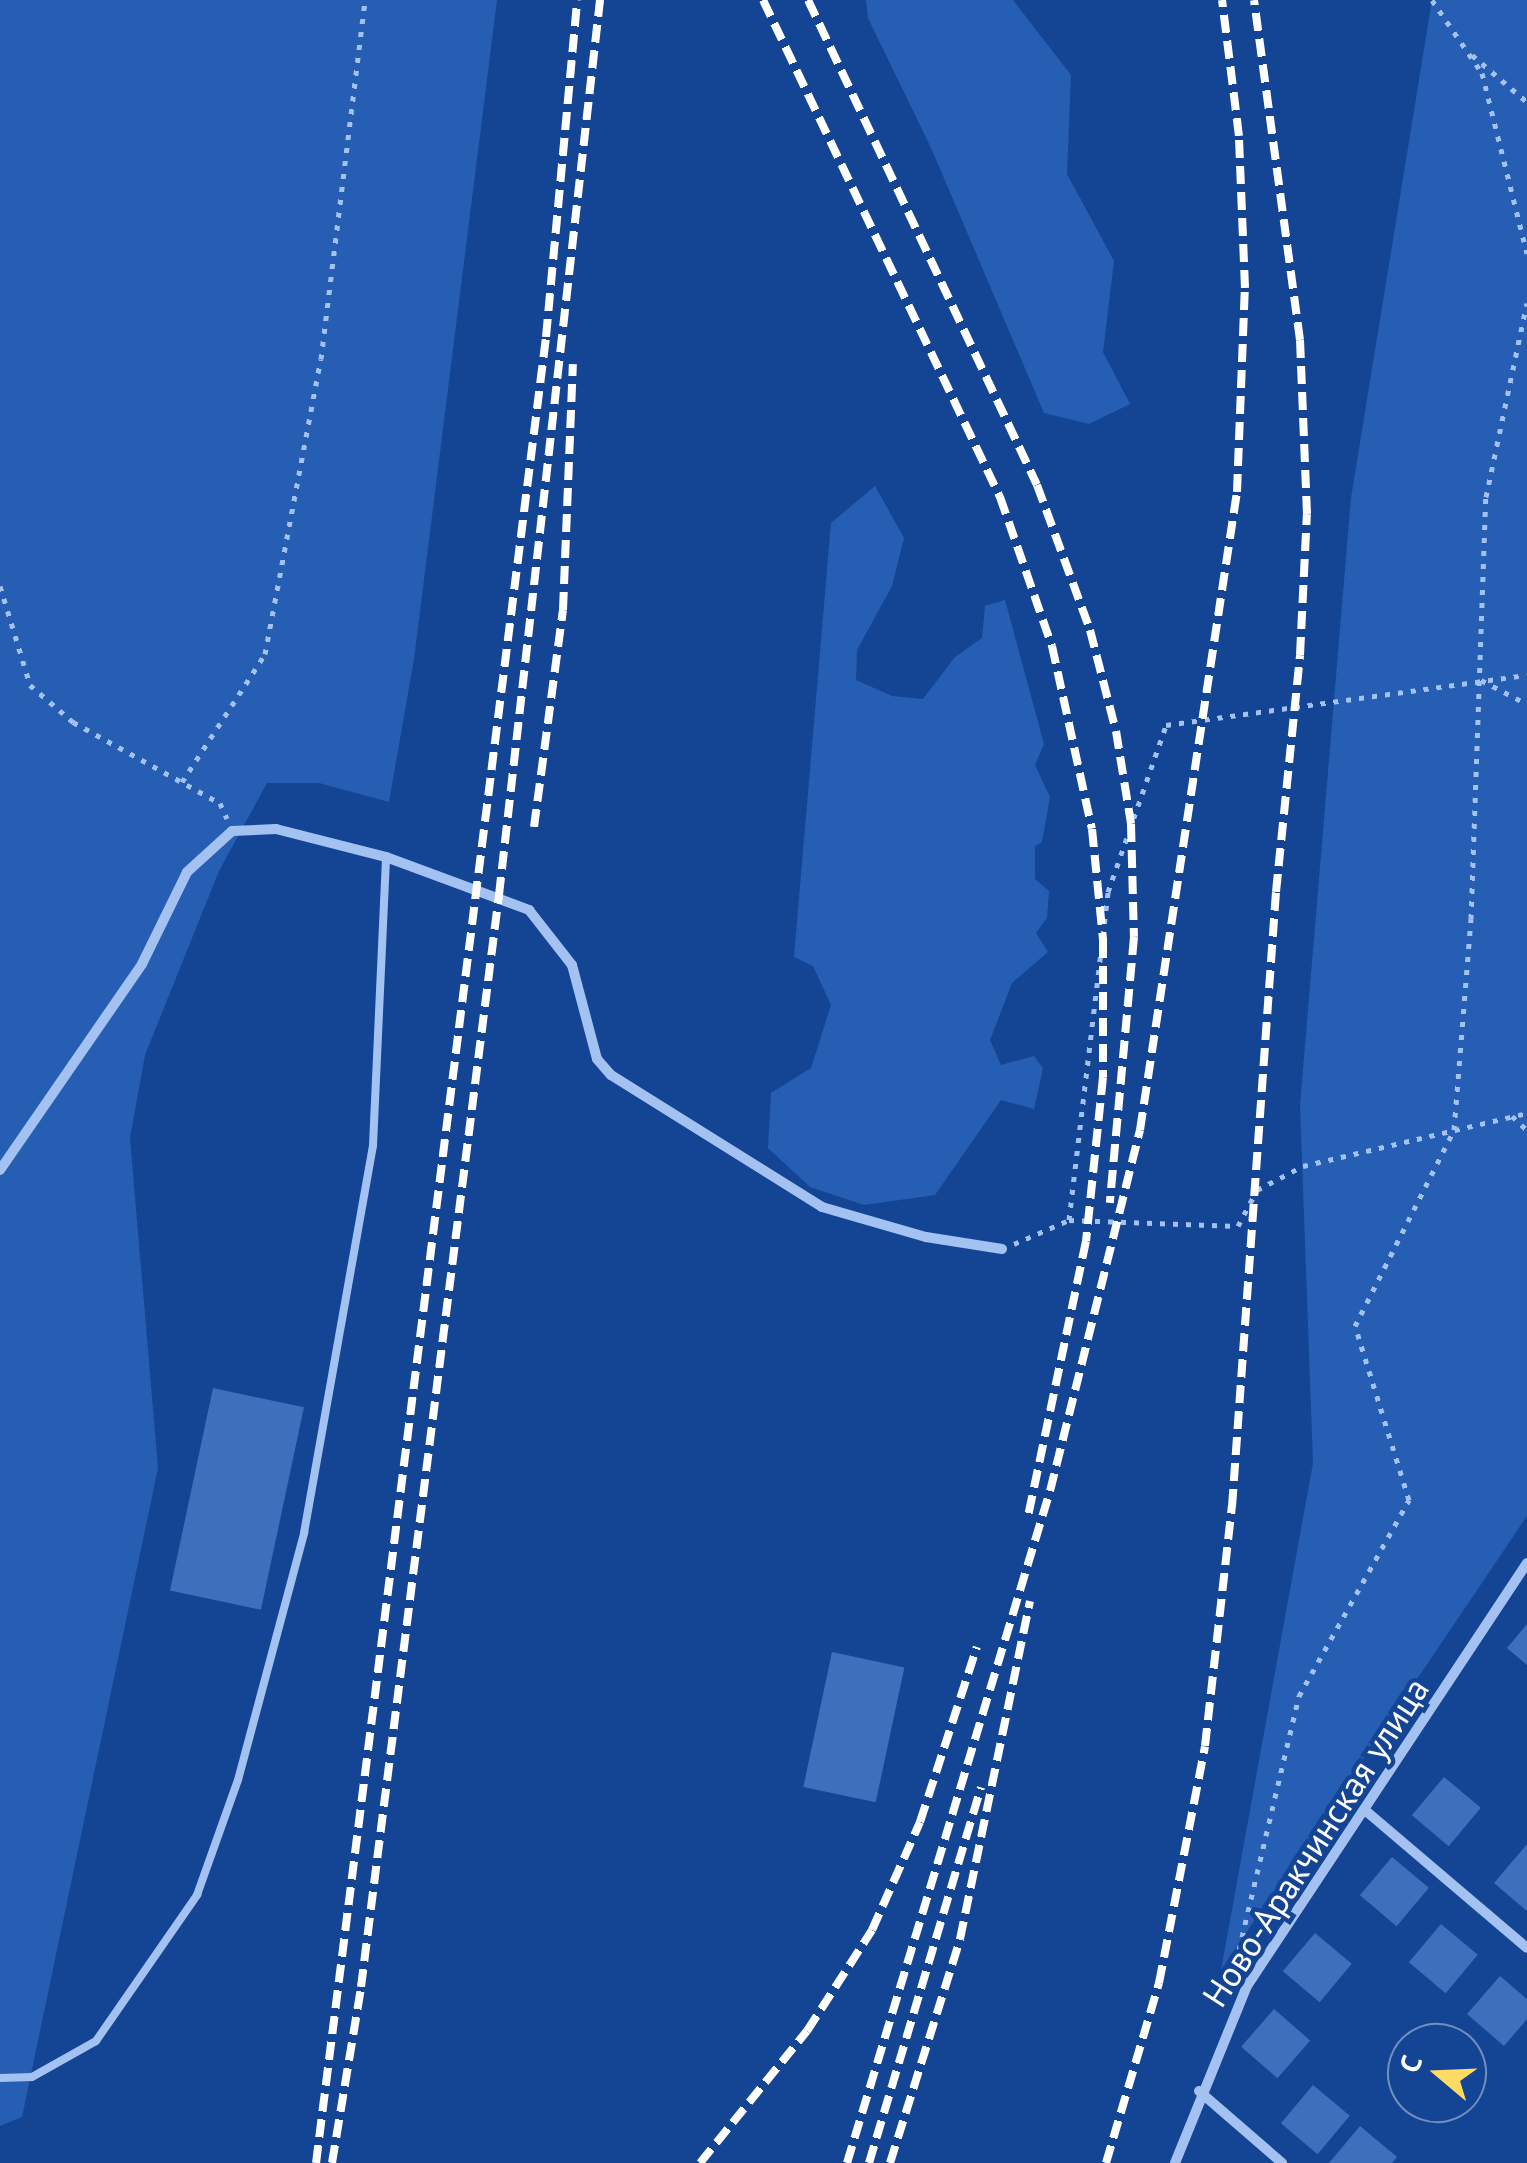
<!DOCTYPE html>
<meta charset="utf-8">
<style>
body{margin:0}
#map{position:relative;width:1527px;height:2163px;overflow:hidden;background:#144594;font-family:"PT Sans",sans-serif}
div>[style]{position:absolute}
.green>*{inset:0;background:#265eb3}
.building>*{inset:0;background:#3d6fbc;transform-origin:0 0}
.path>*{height:5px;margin-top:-2.5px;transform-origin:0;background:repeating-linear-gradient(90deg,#a3c2f2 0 5px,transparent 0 13px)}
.lane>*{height:8px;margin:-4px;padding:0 4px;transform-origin:4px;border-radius:4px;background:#a3c2f2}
.street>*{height:10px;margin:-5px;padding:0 5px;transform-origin:5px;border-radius:5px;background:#a3c2f2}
.rail>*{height:8px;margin-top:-4px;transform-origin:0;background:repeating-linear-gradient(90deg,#fff 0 18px,transparent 0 26px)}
span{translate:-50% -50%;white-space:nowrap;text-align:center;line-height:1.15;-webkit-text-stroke:9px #144594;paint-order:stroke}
.street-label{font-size:35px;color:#fff}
.north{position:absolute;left:1387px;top:2023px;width:100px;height:100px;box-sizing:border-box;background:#144594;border:2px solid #728fbf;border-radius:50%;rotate:289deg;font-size:28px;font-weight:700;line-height:40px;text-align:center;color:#fff}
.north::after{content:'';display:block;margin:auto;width:35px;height:45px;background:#ffdb64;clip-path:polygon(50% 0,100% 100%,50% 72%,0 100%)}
</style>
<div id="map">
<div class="green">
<div style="clip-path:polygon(0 0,497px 0,414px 659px,389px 802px,319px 783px,267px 783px,219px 871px,145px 1055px,130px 1138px,158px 1468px,22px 2117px,0 2126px)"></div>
<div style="clip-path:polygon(866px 0,1013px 0,1071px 75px,1067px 174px,1114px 261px,1103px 352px,1130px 404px,1089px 424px,1044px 413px,932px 150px,868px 18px)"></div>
<div style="clip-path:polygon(1432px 0,1527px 0,1527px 1516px,1221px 1970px,1313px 1463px,1300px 1105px,1351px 498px)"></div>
<div style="clip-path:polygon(875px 486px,904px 538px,892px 586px,857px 650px,856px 680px,892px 696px,923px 699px,955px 657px,982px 638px,985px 606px,1005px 600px,1044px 744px,1035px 765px,1050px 797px,1042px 842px,1035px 846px,1035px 879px,1049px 891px,1047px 918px,1036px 933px,1048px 952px,1012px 983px,990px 1040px,1001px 1065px,1034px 1056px,1043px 1068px,1034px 1109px,1001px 1100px,935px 1195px,864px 1205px,810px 1187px,768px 1148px,771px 1093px,811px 1068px,831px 1005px,813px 966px,794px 957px,831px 523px)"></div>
</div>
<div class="building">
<div style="left:213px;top:1388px;width:93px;height:207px;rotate:12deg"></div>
<div style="clip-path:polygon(1527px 1624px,1527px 1665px,1507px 1648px)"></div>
<div style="left:832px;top:1652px;width:74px;height:138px;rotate:12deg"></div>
<div style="left:1444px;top:1777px;width:48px;height:50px;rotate:40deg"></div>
<div style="clip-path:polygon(1527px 1844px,1527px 1911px,1494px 1883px)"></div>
<div style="left:1392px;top:1857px;width:48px;height:50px;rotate:40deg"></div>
<div style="left:1441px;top:1924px;width:48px;height:50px;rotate:40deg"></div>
<div style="left:1315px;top:1933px;width:48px;height:50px;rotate:40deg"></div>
<div style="clip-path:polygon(1500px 1976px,1527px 1999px,1527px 2019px,1504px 2046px,1467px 2014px)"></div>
<div style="left:1274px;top:2009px;width:48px;height:50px;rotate:41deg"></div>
<div style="left:1313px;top:2085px;width:48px;height:50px;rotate:40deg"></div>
<div style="clip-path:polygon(1360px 2126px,1397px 2157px,1392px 2163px,1329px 2163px)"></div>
</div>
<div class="path">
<div style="left:1432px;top:0;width:88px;rotate:55.6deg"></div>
<div style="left:1482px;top:73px;width:186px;rotate:76deg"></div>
<div style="left:1472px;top:55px;width:72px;rotate:40.5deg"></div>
<div style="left:0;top:586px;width:103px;rotate:73.1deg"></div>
<div style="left:30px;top:685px;width:57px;rotate:40.7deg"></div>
<div style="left:73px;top:722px;width:168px;rotate:28.9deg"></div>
<div style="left:220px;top:803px;width:17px;rotate:66deg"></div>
<div style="left:1481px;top:680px;width:52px;rotate:27.6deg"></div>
<div style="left:182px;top:782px;width:153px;rotate:-57deg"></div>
<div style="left:265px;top:654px;width:300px;rotate:-79.3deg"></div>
<div style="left:321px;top:359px;width:362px;rotate:-83deg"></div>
<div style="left:1512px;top:1116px;width:21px;rotate:43deg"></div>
<div style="left:1069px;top:1220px;width:330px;rotate:-83.2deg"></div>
<div style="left:1108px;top:892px;width:177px;rotate:-70.8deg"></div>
<div style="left:1166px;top:725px;width:364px;rotate:-7.9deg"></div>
<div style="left:1014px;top:1244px;width:60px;rotate:-23.6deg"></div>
<div style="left:1069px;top:1220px;width:169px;rotate:2deg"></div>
<div style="left:1238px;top:1226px;width:41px;rotate:-62.2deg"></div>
<div style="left:1257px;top:1190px;width:52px;rotate:-27.6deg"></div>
<div style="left:1303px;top:1166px;width:230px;rotate:-13.3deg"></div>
<div style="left:1233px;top:1975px;width:287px;rotate:-76.7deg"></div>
<div style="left:1299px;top:1696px;width:225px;rotate:-60.7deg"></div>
<div style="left:1409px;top:1500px;width:182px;rotate:-107.2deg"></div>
<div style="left:1355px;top:1326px;width:220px;rotate:-63.2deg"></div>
<div style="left:1454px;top:1130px;width:212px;rotate:-85.4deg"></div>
<div style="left:1471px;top:919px;width:422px;rotate:-88deg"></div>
<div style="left:1486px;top:497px;width:198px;rotate:-78.1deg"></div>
</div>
<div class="lane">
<div style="left:0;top:2078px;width:32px;rotate:-2deg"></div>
<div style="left:32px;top:2077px;width:73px;rotate:-29.4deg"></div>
<div style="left:96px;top:2041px;width:178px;rotate:-55.3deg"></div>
<div style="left:197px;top:1895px;width:122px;rotate:-70.4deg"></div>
<div style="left:238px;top:1780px;width:256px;rotate:-75deg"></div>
<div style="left:304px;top:1533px;width:394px;rotate:-79.9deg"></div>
<div style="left:373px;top:1145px;width:288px;rotate:-87.4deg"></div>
</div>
<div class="street">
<div style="left:0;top:1170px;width:250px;rotate:-55.4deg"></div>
<div style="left:142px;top:964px;width:102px;rotate:-63.9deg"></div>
<div style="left:187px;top:872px;width:61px;rotate:-42.3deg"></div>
<div style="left:232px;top:831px;width:44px;rotate:-2.6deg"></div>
<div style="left:276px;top:829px;width:114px;rotate:14.3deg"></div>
<div style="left:386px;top:857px;width:153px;rotate:20.3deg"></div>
<div style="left:529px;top:910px;width:70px;rotate:52deg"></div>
<div style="left:572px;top:965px;width:97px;rotate:75.1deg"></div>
<div style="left:597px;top:1059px;width:21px;rotate:49deg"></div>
<div style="left:611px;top:1075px;width:249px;rotate:32deg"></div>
<div style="left:822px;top:1207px;width:108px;rotate:16.1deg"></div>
<div style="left:926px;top:1237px;width:77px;rotate:9deg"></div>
<div style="left:1366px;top:1811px;width:211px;rotate:40.4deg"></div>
<div style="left:1199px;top:2091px;width:110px;rotate:40.9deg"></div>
<div style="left:1175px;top:2163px;width:191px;rotate:-67.9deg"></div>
<div style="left:1247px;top:1986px;width:507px;rotate:-56.5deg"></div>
</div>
<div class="rail">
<div style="left:763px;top:0;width:551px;rotate:64.51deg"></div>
<div style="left:1000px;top:497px;width:158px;rotate:70.8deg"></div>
<div style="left:1052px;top:646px;width:187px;rotate:77.7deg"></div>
<div style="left:1092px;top:829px;width:112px;rotate:84.3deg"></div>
<div style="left:1103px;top:940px;width:137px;rotate:90deg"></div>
<div style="left:1103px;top:1077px;width:165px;rotate:95.9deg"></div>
<div style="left:1086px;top:1241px;width:285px;rotate:101.9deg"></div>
<div style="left:808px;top:0;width:536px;rotate:64.72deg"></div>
<div style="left:1037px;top:485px;width:154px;rotate:69.9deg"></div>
<div style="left:1090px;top:630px;width:104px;rotate:75.6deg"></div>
<div style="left:1116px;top:731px;width:94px;rotate:80.8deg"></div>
<div style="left:1131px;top:824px;width:113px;rotate:88.5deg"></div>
<div style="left:1134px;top:937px;width:267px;rotate:95.2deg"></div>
<div style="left:534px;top:827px;width:219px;rotate:-82.4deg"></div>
<div style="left:563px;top:610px;width:246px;rotate:-87.7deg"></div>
<div style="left:316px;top:2163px;width:1840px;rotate:-82.82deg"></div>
<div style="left:546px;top:337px;width:338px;rotate:-84.7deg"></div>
<div style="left:332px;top:2163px;width:178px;rotate:-80.6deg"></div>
<div style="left:361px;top:1987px;width:1101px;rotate:-82.8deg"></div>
<div style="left:499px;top:895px;width:901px;rotate:-83.56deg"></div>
<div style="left:700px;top:2163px;width:170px;rotate:-51deg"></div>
<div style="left:807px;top:2031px;width:120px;rotate:-57.2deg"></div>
<div style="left:872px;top:1930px;width:118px;rotate:-66deg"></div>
<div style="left:920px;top:1822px;width:184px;rotate:-72deg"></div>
<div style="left:847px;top:2163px;width:702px;rotate:-73.19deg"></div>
<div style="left:1050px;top:1491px;width:372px;rotate:-76deg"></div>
<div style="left:1140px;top:1130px;width:645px;rotate:-81.36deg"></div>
<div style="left:1237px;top:492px;width:204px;rotate:-87.8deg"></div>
<div style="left:1245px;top:288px;width:152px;rotate:-92.3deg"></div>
<div style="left:1239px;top:136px;width:137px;rotate:-97.1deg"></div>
<div style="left:869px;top:2163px;width:392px;rotate:-73.4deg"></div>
<div style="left:890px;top:2163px;width:235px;rotate:-72.6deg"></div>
<div style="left:960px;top:1939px;width:345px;rotate:-78.3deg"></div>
<div style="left:1106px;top:2163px;width:188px;rotate:-73.6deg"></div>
<div style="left:1159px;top:1983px;width:241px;rotate:-79deg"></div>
<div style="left:1205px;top:1746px;width:241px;rotate:-83.6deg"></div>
<div style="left:1232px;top:1507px;width:617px;rotate:-85.91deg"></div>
<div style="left:1276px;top:892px;width:238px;rotate:-84.2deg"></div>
<div style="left:1300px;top:655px;width:141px;rotate:-87.2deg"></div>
<div style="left:1307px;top:514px;width:174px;rotate:-92.3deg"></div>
<div style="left:1300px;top:340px;width:343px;rotate:-97.7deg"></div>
</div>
<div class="street-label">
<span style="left:1315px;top:1842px;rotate:-57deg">Ново-Аракчинская улица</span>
</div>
<div class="north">С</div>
</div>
